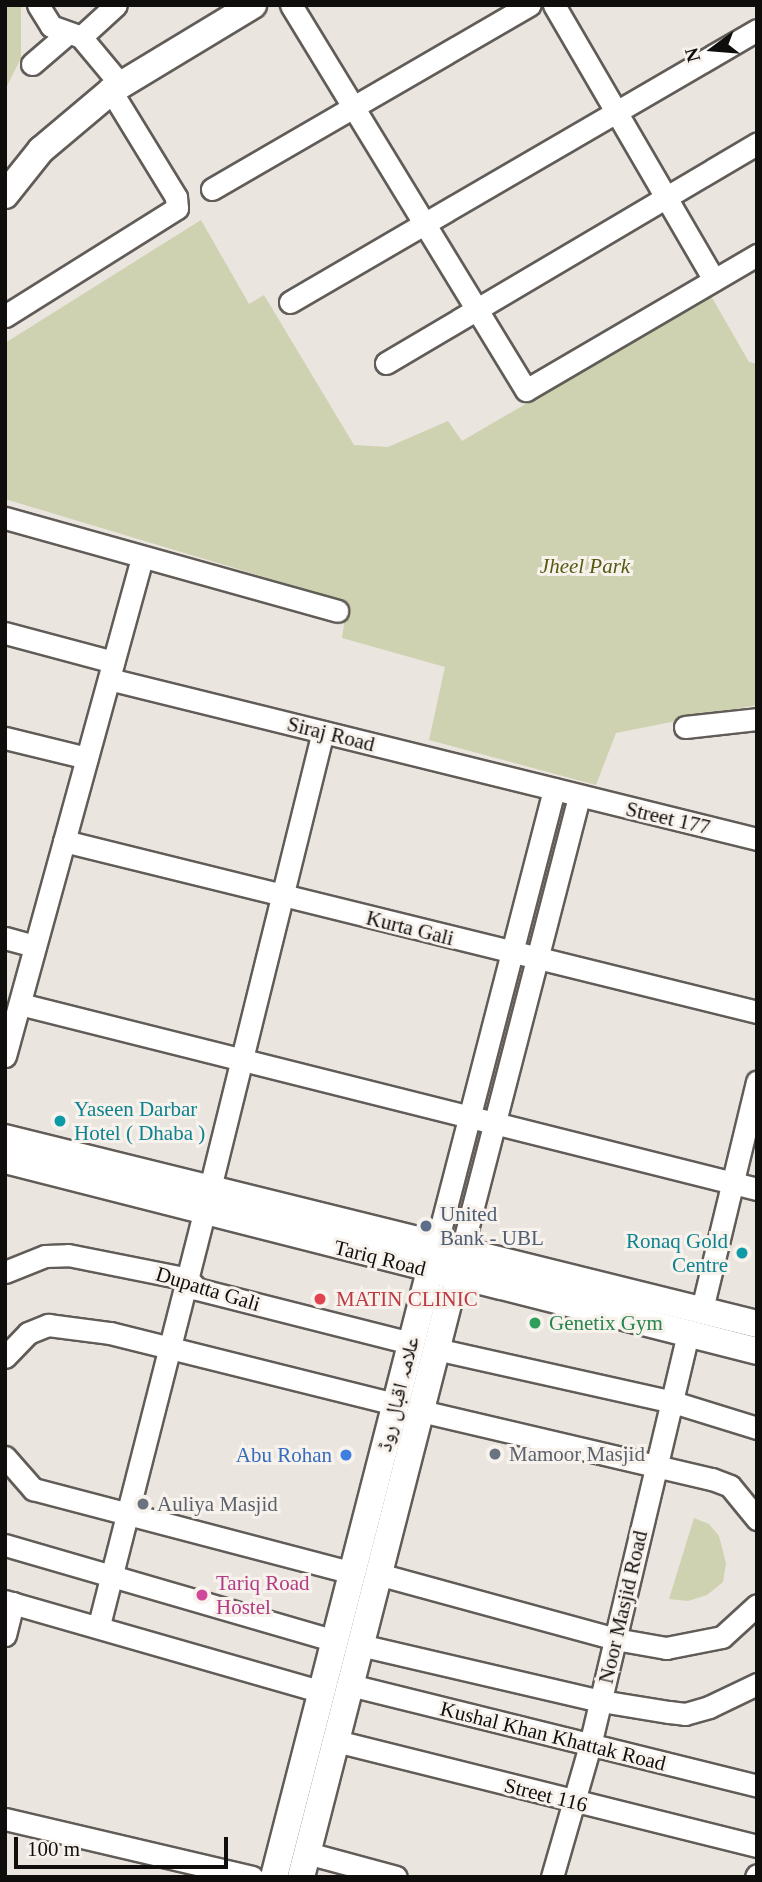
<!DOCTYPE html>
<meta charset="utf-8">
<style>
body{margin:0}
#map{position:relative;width:762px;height:1882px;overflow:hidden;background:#ebe5e0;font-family:"Times New Roman","Noto Naskh Arabic",serif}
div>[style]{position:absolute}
.green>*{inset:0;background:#ced2b0}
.roads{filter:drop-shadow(2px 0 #615c57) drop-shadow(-2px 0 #615c57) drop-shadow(0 2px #615c57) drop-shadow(0 -2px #615c57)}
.minor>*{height:21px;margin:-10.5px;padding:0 10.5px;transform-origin:10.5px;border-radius:10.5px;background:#fff}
.major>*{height:26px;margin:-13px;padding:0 13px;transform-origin:13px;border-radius:13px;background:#fff}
.dots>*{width:19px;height:19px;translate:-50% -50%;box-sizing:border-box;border:4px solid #f8f2ed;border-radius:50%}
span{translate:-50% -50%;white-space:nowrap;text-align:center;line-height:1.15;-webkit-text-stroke:6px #f8f2ed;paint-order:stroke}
.park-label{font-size:21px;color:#565911;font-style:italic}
.street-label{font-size:21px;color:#100e0c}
.culture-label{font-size:21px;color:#0d838f}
.left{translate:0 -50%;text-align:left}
.right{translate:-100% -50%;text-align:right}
.service-label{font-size:21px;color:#4e5e75}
.health-label{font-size:21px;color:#be3a42}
.leisure-label{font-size:21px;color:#27864d}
.worship-label{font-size:21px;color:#5b616d}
.shop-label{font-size:21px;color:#366cbe}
.hotel-label{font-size:21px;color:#b23c85}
.frame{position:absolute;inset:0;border:7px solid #100e0c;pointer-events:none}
.north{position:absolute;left:678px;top:14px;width:70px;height:70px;-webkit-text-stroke:5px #f8f2ed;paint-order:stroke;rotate:254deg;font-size:19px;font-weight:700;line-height:28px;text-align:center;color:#100e0c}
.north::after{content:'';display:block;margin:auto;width:24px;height:32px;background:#100e0c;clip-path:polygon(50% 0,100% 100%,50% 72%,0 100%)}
.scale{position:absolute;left:14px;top:1837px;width:214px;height:32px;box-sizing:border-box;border:4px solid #100e0c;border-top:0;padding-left:9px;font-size:21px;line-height:24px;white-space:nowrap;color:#100e0c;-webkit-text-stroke:5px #f8f2ed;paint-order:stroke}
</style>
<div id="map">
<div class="green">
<div style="clip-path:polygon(5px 5px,21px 5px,21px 58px,5px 90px)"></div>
<div style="clip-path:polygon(201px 220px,249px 304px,264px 295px,354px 445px,388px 447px,448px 421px,462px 441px,711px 296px,749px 362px,757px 364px,757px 705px,616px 733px,596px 785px,429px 740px,445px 667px,342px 638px,347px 602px,5px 499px,5px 343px)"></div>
<div style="clip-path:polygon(694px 1518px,709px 1524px,719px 1536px,726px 1563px,723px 1582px,707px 1595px,688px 1601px,669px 1599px)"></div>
</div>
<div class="roads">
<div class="minor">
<div style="left:38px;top:5px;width:25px;rotate:58deg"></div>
<div style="left:51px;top:26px;width:32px;rotate:20deg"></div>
<div style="left:81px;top:37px;width:62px;rotate:50.2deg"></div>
<div style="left:291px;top:5px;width:451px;rotate:58.6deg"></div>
<div style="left:526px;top:390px;width:268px;rotate:-30.3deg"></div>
<div style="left:554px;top:5px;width:318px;rotate:59.8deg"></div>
<div style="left:81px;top:37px;width:47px;rotate:-42.4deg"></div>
<div style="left:32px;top:64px;width:46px;rotate:-40.6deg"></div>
<div style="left:212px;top:189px;width:367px;rotate:-30.1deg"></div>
<div style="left:290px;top:302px;width:540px;rotate:-30.22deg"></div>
<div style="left:5px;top:316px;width:203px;rotate:-32.1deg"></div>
<div style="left:177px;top:208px;width:11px;rotate:-95deg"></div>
<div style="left:176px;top:197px;width:124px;rotate:-121.5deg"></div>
<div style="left:386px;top:363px;width:431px;rotate:-30.6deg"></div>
<div style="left:5px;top:518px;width:345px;rotate:15.6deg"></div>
<div style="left:5px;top:633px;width:112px;rotate:15deg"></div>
<div style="left:109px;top:679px;width:667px;rotate:13.87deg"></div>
<div style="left:685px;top:727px;width:72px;rotate:-6.3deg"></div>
<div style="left:5px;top:738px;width:84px;rotate:13.7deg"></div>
<div style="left:64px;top:841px;width:714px;rotate:13.86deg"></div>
<div style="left:5px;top:938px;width:31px;rotate:15deg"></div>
<div style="left:20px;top:1004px;width:760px;rotate:14.09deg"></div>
<div style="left:5px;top:1056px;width:517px;rotate:-74.62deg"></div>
<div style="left:209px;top:1192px;width:474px;rotate:-76.1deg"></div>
<div style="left:436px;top:1246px;width:472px;rotate:-75.5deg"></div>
<div style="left:461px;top:1253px;width:471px;rotate:-75.5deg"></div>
<div style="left:5px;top:1272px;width:43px;rotate:-21.8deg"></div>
<div style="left:45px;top:1256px;width:23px;rotate:-2deg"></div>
<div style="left:68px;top:1255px;width:122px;rotate:11.3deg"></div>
<div style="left:188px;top:1279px;width:13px;rotate:48deg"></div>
<div style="left:197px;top:1289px;width:221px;rotate:14.2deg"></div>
<div style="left:702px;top:1309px;width:234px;rotate:-76.4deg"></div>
<div style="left:436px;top:1349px;width:243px;rotate:12.6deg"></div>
<div style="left:673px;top:1402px;width:88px;rotate:17.2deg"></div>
<div style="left:5px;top:1357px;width:33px;rotate:-46deg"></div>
<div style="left:28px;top:1333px;width:22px;rotate:-22deg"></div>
<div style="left:48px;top:1325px;width:63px;rotate:7.4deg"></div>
<div style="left:110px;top:1333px;width:294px;rotate:14deg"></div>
<div style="left:421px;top:1411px;width:299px;rotate:13.2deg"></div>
<div style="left:712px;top:1479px;width:19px;rotate:21deg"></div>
<div style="left:730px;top:1486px;width:43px;rotate:50.7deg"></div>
<div style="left:5px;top:1457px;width:43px;rotate:48.8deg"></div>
<div style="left:33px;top:1489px;width:331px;rotate:14.7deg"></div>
<div style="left:5px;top:1545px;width:345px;rotate:16.2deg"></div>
<div style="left:378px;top:1574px;width:246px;rotate:15.3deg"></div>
<div style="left:615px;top:1639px;width:52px;rotate:10deg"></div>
<div style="left:666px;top:1648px;width:57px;rotate:-11.1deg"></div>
<div style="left:722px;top:1637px;width:47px;rotate:-42.4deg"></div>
<div style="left:5px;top:1601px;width:330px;rotate:16deg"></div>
<div style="left:99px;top:1625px;width:425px;rotate:-75.7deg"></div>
<div style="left:5px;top:1635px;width:33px;rotate:-76deg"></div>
<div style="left:360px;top:1645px;width:247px;rotate:13.1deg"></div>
<div style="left:601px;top:1701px;width:69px;rotate:9.2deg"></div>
<div style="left:669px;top:1712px;width:16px;rotate:7deg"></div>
<div style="left:685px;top:1714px;width:25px;rotate:-16deg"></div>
<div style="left:709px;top:1707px;width:53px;rotate:-25.6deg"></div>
<div style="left:350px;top:1685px;width:419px;rotate:13.9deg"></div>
<div style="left:336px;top:1741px;width:434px;rotate:14deg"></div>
<div style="left:5px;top:1819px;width:254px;rotate:13.2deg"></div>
<div style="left:307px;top:1853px;width:92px;rotate:15.1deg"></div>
<div style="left:552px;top:1877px;width:137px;rotate:-73.9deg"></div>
<div style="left:590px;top:1745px;width:423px;rotate:-76.6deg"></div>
<div style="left:756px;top:1877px;width:2px;rotate:-63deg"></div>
</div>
<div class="major">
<div style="left:5px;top:195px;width:58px;rotate:-51.3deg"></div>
<div style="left:41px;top:150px;width:92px;rotate:-40.1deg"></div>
<div style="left:111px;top:91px;width:166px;rotate:-31.2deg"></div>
<div style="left:5px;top:1138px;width:775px;rotate:13.89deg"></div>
<div style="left:5px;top:1160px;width:776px;rotate:14.25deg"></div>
<div style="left:274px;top:1877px;width:642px;rotate:-75.57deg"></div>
<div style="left:301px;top:1877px;width:636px;rotate:-75.61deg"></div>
</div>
</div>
<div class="dots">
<div style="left:60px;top:1121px;background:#0f9aa8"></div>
<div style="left:426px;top:1226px;background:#5c6f8a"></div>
<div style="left:742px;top:1253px;background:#0f9aa8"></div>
<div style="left:320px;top:1299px;background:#e0444e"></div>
<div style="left:535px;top:1323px;background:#2e9e5b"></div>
<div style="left:495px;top:1454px;background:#6b7280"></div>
<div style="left:346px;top:1455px;background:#3f7fe0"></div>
<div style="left:143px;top:1504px;background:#6b7280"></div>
<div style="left:202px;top:1595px;background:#d1479c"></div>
</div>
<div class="park-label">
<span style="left:585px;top:566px">Jheel Park</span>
</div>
<div class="street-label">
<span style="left:331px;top:734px;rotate:14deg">Siraj Road</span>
<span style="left:668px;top:818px;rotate:13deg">Street 177</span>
<span style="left:410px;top:928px;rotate:14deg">Kurta Gali</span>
<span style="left:380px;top:1258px;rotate:14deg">Tariq Road</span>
<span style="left:208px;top:1289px;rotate:17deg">Dupatta Gali</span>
<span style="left:398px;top:1394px;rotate:-76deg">علامہ اقبال روڈ</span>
<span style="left:623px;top:1607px;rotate:-77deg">Noor Masjid Road</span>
<span style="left:553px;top:1736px;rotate:14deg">Kushal Khan Khattak Road</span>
<span style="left:546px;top:1795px;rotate:14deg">Street 116</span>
</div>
<div class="culture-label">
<span class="left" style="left:74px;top:1121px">Yaseen Darbar<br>Hotel ( Dhaba )</span>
<span class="right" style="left:728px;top:1253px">Ronaq Gold<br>Centre</span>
</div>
<div class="service-label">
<span class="left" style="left:440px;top:1226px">United<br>Bank - UBL</span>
</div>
<div class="health-label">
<span class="left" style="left:336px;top:1299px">MATIN CLINIC</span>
</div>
<div class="leisure-label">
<span class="left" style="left:549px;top:1323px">Genetix Gym</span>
</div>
<div class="worship-label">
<span class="left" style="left:509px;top:1454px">Mamoor Masjid</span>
<span class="left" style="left:157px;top:1504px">Auliya Masjid</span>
</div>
<div class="shop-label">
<span class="right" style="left:332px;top:1455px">Abu Rohan</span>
</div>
<div class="hotel-label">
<span class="left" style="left:216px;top:1595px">Tariq Road<br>Hostel</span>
</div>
<div class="frame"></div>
<div class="north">N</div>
<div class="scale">100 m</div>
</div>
